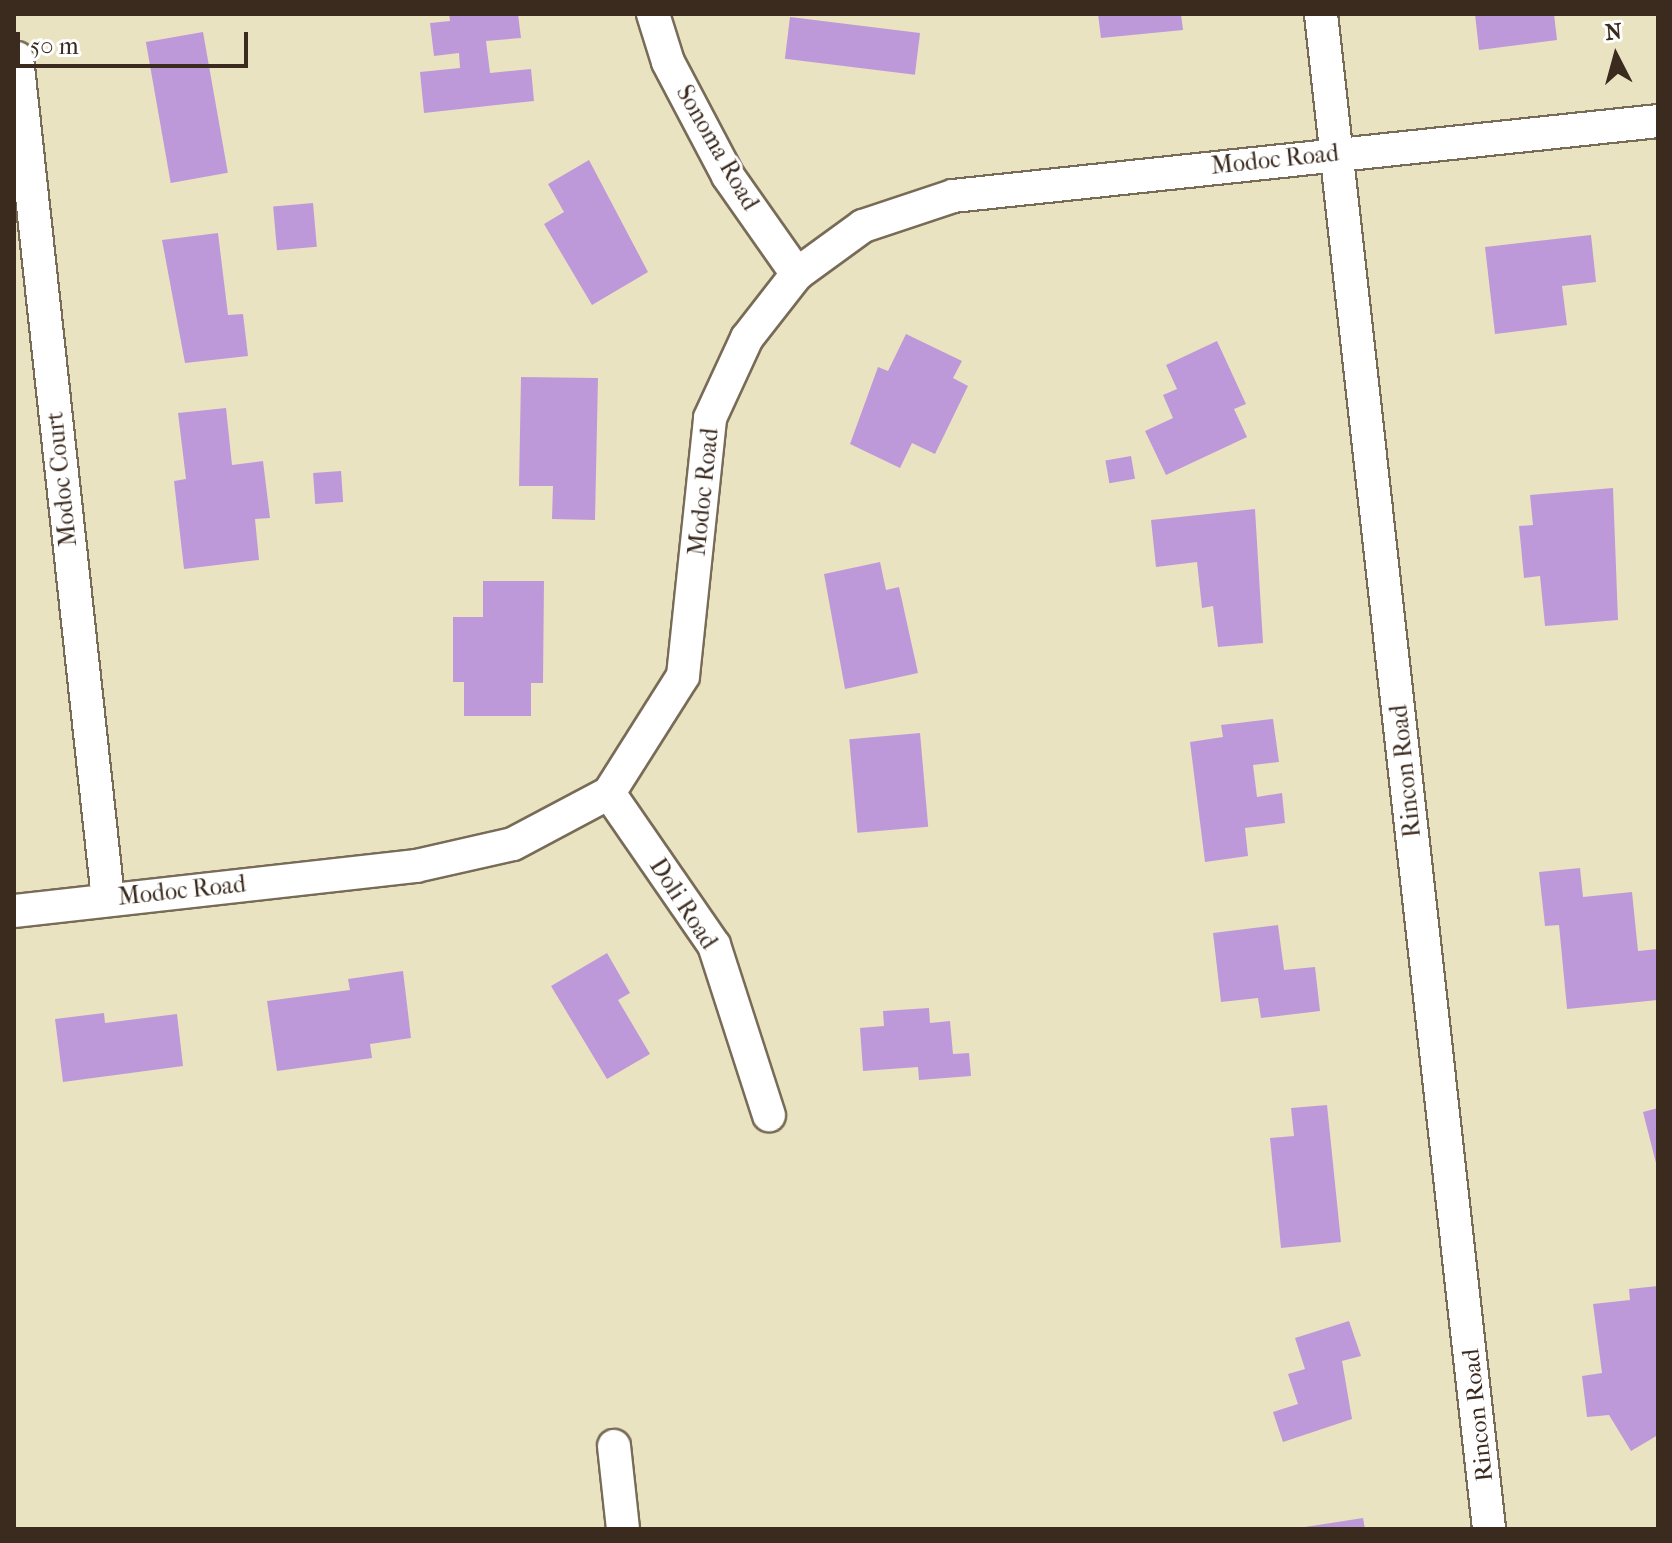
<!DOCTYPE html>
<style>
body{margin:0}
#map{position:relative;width:1672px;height:1543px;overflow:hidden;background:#eae3c1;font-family:"IM FELL French Canon",serif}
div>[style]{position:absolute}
.building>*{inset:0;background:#be99d9;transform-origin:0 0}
.roads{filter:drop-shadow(2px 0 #786b57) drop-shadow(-2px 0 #786b57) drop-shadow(0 2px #786b57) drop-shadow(0 -2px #786b57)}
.street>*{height:32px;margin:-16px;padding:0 16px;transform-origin:16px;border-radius:16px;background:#fff}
span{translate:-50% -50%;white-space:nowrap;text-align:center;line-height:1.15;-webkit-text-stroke:6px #fff;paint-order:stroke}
.street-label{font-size:24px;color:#3b2a1e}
.frame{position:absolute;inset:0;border:16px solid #3b2a1e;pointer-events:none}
.north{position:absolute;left:1576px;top:16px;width:80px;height:80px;-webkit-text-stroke:6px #fff;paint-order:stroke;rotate:354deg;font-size:22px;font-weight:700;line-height:32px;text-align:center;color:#3b2a1e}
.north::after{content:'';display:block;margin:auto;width:28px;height:36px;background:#3b2a1e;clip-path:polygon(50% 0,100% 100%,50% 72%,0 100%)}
.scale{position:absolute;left:16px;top:32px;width:232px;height:36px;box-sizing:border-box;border:4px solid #3b2a1e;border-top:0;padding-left:10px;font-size:24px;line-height:28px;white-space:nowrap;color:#3b2a1e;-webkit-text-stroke:6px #fff;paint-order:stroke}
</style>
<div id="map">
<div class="building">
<div style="clip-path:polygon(449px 14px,518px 14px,521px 38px,486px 41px,490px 73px,531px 69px,534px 101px,424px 113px,420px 72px,460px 68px,459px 53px,434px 56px,430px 23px,450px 21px)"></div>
<div style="clip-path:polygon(1098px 14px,1181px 14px,1183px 30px,1101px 38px)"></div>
<div style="clip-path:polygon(1475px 14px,1554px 14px,1557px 40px,1479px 50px)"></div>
<div style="left:790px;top:17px;width:131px;height:42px;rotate:7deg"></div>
<div style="left:203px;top:32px;width:143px;height:58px;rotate:80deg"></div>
<div style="clip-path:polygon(589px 160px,648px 272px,592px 305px,544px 224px,564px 212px,548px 184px)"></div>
<div style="left:313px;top:203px;width:44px;height:40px;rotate:85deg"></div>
<div style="clip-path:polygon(218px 233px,228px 315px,243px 314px,248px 356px,185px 363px,162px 240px)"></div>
<div style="clip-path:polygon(1591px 235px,1596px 282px,1562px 286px,1567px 325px,1495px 334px,1485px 247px)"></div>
<div style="clip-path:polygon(906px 334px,962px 361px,953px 378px,968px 386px,935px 454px,912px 443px,900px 468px,850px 444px,878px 367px,888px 371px)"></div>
<div style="clip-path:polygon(1217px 341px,1246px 404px,1234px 409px,1247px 437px,1166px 475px,1145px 431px,1173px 418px,1163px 395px,1177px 389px,1166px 365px)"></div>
<div style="clip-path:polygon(521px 377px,598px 378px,595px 520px,552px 519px,553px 486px,519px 486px)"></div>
<div style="clip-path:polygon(226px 408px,232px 465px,263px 461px,270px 518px,255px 519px,259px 560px,184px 569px,174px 481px,186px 479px,178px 413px)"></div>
<div style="left:1131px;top:456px;width:23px;height:26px;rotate:80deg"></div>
<div style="left:341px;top:471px;width:31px;height:28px;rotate:86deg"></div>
<div style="clip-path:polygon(1613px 488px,1618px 620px,1545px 626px,1540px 576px,1524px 578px,1519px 526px,1533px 525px,1530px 495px)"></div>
<div style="clip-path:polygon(1255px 509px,1263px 643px,1218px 647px,1213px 606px,1202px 608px,1197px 562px,1156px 567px,1151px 520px)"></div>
<div style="clip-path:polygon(880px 562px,886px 590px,899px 587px,918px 673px,845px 689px,824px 574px)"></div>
<div style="clip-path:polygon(483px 581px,544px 581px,543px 683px,531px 683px,531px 716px,464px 716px,464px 682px,453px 682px,453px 617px,483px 617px)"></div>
<div style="clip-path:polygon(1273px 719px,1279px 762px,1253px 765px,1257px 797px,1282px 793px,1285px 823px,1245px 828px,1248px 856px,1205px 862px,1190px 742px,1223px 737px,1221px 725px)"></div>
<div style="left:920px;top:733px;width:94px;height:71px;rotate:85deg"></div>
<div style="clip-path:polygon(1580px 868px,1583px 897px,1632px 892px,1638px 951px,1658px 949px,1658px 1000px,1567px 1009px,1559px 925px,1545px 926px,1539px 872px)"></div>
<div style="clip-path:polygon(1278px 925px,1284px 970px,1315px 967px,1320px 1011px,1261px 1018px,1258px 998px,1221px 1002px,1213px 933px)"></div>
<div style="clip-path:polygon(607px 953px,630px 993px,618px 1000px,650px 1054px,607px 1079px,551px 986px)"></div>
<div style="clip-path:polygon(403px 971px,411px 1038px,370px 1044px,372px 1058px,277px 1071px,267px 1001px,350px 990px,348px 979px)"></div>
<div style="clip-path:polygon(929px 1008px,930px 1023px,950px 1021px,953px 1054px,969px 1053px,971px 1076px,919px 1080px,918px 1067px,863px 1071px,860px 1028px,884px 1026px,883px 1011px)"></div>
<div style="clip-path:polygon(104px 1013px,105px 1023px,177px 1014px,183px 1066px,63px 1082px,55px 1019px)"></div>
<div style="clip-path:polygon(1327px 1105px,1341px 1242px,1281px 1248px,1270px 1138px,1294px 1136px,1291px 1108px)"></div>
<div style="clip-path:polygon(1658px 1108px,1658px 1167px,1657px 1167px,1643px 1112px)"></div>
<div style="clip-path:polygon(1658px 1286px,1658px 1435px,1631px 1451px,1609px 1415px,1587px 1417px,1582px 1376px,1602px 1373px,1593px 1304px,1630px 1300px,1629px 1289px)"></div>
<div style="clip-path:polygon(1349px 1321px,1361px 1356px,1342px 1361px,1352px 1419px,1283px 1442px,1273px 1412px,1298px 1404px,1288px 1374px,1305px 1369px,1295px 1338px)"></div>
<div style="clip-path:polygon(1363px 1518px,1365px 1529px,1305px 1529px,1305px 1527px)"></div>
</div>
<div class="roads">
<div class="street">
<div style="left:653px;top:14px;width:50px;rotate:72.6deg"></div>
<div style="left:668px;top:62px;width:129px;rotate:62.2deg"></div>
<div style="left:728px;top:176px;width:120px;rotate:54.9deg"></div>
<div style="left:1321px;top:14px;width:1524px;rotate:83.67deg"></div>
<div style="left:17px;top:58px;width:846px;rotate:83.82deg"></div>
<div style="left:609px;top:793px;width:185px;rotate:55.4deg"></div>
<div style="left:714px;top:945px;width:179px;rotate:72.1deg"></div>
<div style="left:14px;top:911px;width:405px;rotate:-6.4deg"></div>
<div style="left:416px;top:866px;width:99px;rotate:-12.8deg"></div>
<div style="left:513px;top:844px;width:109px;rotate:-28deg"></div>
<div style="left:609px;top:793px;width:138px;rotate:-57.7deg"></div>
<div style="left:683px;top:676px;width:259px;rotate:-84deg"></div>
<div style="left:710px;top:418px;width:88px;rotate:-65.2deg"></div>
<div style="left:747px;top:338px;width:81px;rotate:-52deg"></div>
<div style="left:797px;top:274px;width:82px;rotate:-36deg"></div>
<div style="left:863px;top:226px;width:95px;rotate:-18.4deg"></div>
<div style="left:953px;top:196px;width:709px;rotate:-6.07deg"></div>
<div style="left:614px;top:1446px;width:83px;rotate:83.8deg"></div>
</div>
</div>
<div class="street-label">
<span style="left:717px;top:148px;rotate:60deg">Sonoma Road</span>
<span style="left:1275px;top:160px;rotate:-6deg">Modoc Road</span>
<span style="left:62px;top:479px;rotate:-96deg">Modoc Court</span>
<span style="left:704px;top:492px;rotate:-84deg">Modoc Road</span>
<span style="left:1406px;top:771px;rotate:-96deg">Rincon Road</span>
<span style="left:182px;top:891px;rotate:-6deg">Modoc Road</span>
<span style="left:683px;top:904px;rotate:57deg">Doli Road</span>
<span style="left:1478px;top:1415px;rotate:-96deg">Rincon Road</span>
</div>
<div class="frame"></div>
<div class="north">N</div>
<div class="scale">50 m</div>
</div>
